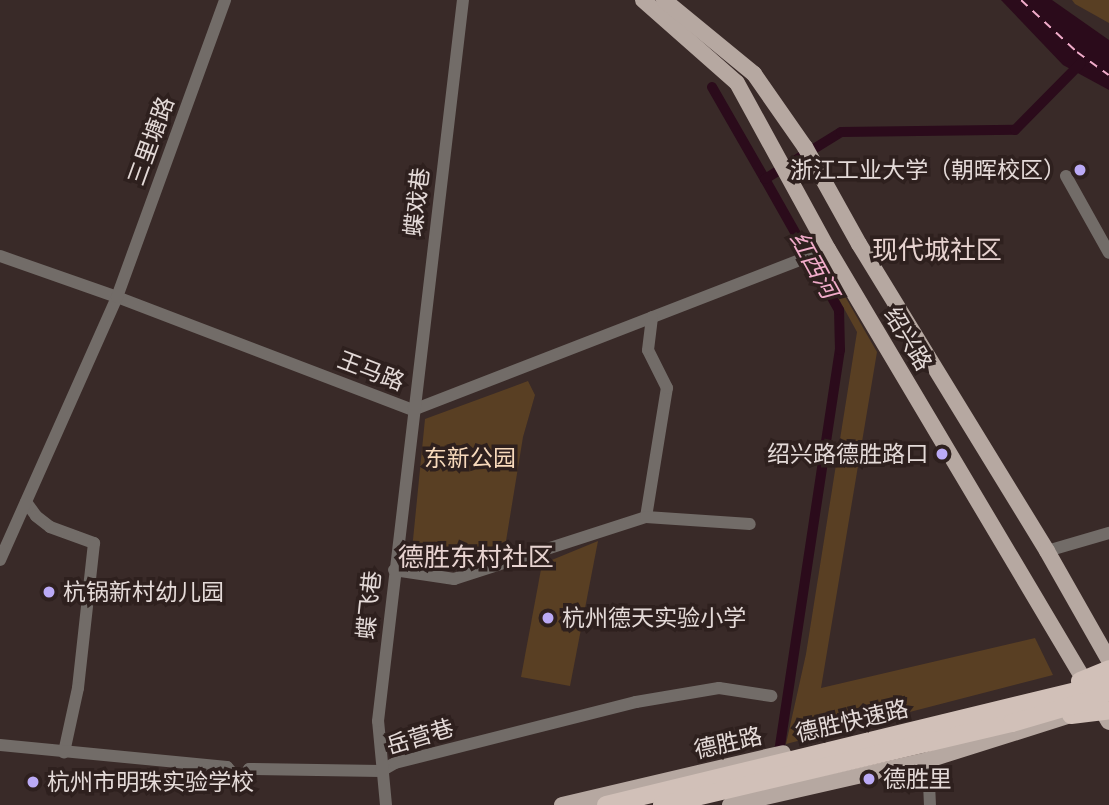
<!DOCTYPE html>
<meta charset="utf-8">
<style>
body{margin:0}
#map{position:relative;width:1109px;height:805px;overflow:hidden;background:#392a28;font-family:Cabin,"Noto Sans SC",sans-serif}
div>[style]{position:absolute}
.green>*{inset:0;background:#593f23}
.water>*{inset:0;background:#2b0b1b}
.canal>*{height:10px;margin:-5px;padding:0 5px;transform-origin:5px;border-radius:5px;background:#2b0b1b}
.ferry>*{height:2px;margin-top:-1px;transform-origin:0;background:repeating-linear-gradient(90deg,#f1acca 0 9px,transparent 0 16px)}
.minor>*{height:12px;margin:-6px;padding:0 6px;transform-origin:6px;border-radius:6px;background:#726c68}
.major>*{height:16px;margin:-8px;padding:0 8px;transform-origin:8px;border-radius:8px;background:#b6a8a1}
.highway-bridge>*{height:18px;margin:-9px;padding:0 9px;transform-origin:9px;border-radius:9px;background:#d1c0b8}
.dots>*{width:19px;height:19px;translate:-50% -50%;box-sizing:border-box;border:4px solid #2e201e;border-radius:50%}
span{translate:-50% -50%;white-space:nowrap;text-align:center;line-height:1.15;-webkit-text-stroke:7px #2e201e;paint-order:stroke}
.street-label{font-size:23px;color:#e4dad8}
.poi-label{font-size:23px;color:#e4dad8}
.right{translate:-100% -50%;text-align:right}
.left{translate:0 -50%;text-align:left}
.park-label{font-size:23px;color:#f7d9bb}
.water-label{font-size:24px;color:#f1acca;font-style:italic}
.quarter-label{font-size:26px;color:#e7d3d0}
</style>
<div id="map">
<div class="green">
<div style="clip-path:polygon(1072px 0,1109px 0,1109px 23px,1075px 4px)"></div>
<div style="clip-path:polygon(831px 272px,877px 352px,821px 688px,1035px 638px,1053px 675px,786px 744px,806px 654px,857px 332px,825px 274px)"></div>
<div style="clip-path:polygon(528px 381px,535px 395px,523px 437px,506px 541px,453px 563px,411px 560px,425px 419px)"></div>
<div style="clip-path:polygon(598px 541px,570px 686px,521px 677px,542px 564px)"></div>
</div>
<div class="water">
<div style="clip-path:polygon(1001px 0,1052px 0,1109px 40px,1109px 90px,1063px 65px)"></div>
</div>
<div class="canal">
<div style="left:712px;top:87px;width:106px;rotate:60.1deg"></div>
<div style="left:778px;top:759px;width:414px;rotate:-81.4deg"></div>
<div style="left:840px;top:350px;width:40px;rotate:-91.4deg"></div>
<div style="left:839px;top:310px;width:150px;rotate:-119.5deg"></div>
<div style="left:765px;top:179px;width:89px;rotate:-31.7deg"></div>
<div style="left:841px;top:132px;width:174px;rotate:-0.7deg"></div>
<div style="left:1015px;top:130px;width:94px;rotate:-45.4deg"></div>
</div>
<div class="ferry">
<div style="left:1021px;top:0;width:76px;rotate:42.9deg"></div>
<div style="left:1077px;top:52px;width:39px;rotate:36deg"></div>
</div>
<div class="minor">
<div style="left:1066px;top:176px;width:88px;rotate:60.8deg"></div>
<div style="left:0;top:256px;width:124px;rotate:19.3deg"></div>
<div style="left:117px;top:297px;width:317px;rotate:20.9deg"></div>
<div style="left:413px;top:410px;width:445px;rotate:-21.2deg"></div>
<div style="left:26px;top:502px;width:17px;rotate:54deg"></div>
<div style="left:36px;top:516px;width:18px;rotate:38deg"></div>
<div style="left:50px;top:527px;width:47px;rotate:20deg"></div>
<div style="left:94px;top:543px;width:146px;rotate:96.3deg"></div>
<div style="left:78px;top:688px;width:66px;rotate:102.3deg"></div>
<div style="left:646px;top:517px;width:131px;rotate:-80.8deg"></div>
<div style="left:667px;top:388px;width:42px;rotate:-116.6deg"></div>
<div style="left:648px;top:350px;width:33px;rotate:-83deg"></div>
<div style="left:1047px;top:551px;width:65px;rotate:-16.2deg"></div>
<div style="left:0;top:560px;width:288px;rotate:-66deg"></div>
<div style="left:117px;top:297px;width:316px;rotate:-70deg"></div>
<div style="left:394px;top:570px;width:61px;rotate:8.5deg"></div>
<div style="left:454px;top:579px;width:202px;rotate:-17.9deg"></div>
<div style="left:646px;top:517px;width:104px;rotate:3.9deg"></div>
<div style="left:0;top:745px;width:228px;rotate:5.5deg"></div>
<div style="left:227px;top:767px;width:9px;rotate:49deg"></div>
<div style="left:233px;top:774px;width:12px;rotate:9deg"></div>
<div style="left:245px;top:776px;width:8px;rotate:-60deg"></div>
<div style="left:249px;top:769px;width:132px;rotate:0.9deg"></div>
<div style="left:381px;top:771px;width:16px;rotate:-30deg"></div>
<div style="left:395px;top:763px;width:249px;rotate:-14.2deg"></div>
<div style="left:636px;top:702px;width:84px;rotate:-9.6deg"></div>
<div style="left:719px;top:688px;width:53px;rotate:8.7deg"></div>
<div style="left:928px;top:760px;width:45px;rotate:87.5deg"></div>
<div style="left:386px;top:805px;width:84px;rotate:-95.4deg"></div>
<div style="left:378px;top:721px;width:726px;rotate:-83.28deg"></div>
</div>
<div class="major">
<div style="left:643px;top:0;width:125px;rotate:41.4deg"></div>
<div style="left:737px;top:83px;width:189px;rotate:61.3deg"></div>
<div style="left:828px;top:249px;width:550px;rotate:59.29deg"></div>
<div style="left:664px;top:0;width:117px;rotate:39.4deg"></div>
<div style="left:754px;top:74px;width:89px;rotate:55.1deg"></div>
<div style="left:805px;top:147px;width:111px;rotate:60.9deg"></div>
<div style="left:859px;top:244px;width:360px;rotate:58.5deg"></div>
<div style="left:1047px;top:551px;width:125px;rotate:60.4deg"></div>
<div style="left:562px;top:805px;width:227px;rotate:-13.2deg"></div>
<div style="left:730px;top:805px;width:203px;rotate:-12.8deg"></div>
<div style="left:928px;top:760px;width:163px;rotate:-17.5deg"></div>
</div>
<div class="highway-bridge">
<div style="left:1080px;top:681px;width:31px;rotate:-22deg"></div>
<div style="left:1071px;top:715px;width:38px;rotate:-7deg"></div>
<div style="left:606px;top:805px;width:518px;rotate:-13.63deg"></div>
<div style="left:662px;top:805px;width:359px;rotate:-13.2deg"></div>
<div style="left:1012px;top:723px;width:93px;rotate:-16.3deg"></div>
</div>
<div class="dots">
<div style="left:1080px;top:170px;background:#bbaaf6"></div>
<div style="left:942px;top:454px;background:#bbaaf6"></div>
<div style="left:49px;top:592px;background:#bbaaf6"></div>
<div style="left:548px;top:618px;background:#bbaaf6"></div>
<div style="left:869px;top:779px;background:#bbaaf6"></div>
<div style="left:33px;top:782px;background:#bbaaf6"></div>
</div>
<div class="street-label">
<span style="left:151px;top:141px;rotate:-70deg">三里塘路</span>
<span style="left:417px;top:202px;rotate:-83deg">蝶戏巷</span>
<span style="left:908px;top:339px;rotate:59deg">绍兴路</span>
<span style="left:371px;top:371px;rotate:21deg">王马路</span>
<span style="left:369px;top:605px;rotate:-84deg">蝶飞巷</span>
<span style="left:852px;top:721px;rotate:-13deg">德胜快速路</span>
<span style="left:420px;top:737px;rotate:-17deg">岳营巷</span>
<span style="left:728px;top:743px;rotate:-13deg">德胜路</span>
</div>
<div class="poi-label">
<span class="right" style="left:1066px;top:170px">浙江工业大学（朝晖校区）</span>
<span class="right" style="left:928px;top:454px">绍兴路德胜路口</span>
<span class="left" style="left:63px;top:592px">杭锅新村幼儿园</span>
<span class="left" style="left:562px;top:618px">杭州德天实验小学</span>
<span class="left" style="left:883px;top:779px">德胜里</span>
<span class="left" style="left:47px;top:782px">杭州市明珠实验学校</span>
</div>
<div class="park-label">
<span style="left:470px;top:458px">东新公园</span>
</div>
<div class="water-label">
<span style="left:814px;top:265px;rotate:61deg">红西河</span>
</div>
<div class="quarter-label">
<span style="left:937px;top:251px">现代城社区</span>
<span style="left:476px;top:558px">德胜东村社区</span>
</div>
</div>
